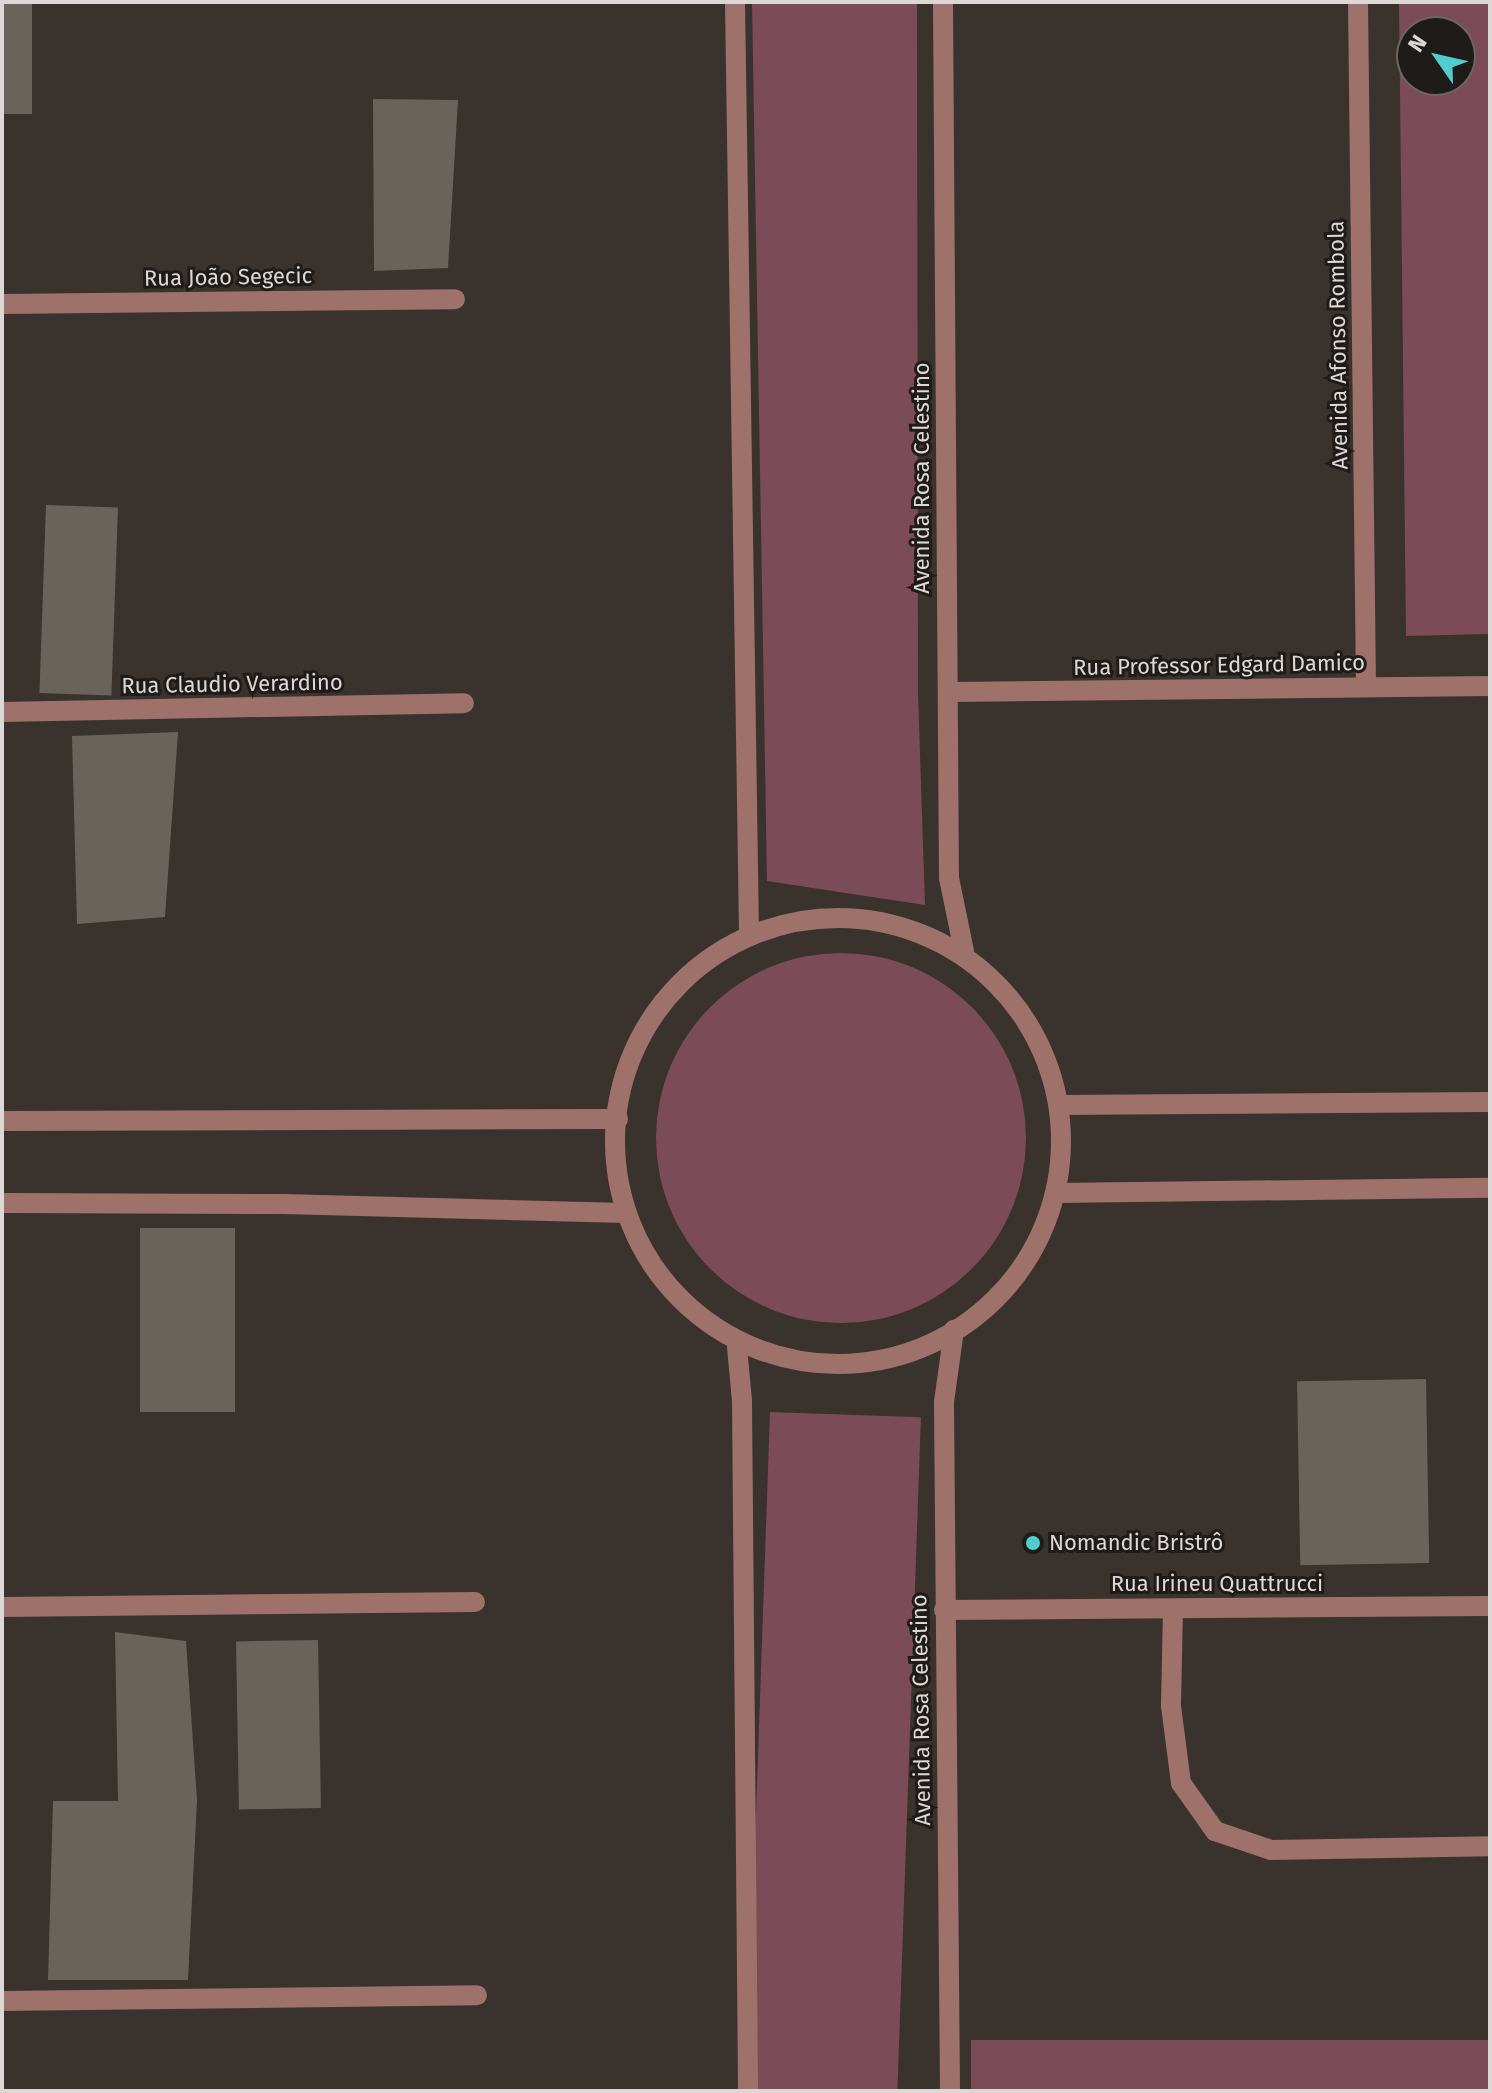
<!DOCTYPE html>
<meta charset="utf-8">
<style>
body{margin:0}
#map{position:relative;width:1492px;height:2093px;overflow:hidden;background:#39322d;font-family:"Fira Sans",sans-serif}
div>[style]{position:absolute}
.green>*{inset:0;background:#7c4b58;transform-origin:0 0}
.round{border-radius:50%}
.building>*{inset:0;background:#68645c;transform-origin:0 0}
.minor>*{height:20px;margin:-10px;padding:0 10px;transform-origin:10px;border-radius:10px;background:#9e726a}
.minor>.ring{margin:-10px;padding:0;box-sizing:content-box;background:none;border:20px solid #9e726a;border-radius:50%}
.dots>*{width:22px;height:22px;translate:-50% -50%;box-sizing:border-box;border:4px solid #1e1b18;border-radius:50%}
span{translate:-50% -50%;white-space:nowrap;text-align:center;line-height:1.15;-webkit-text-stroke:6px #1e1b18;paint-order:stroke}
.street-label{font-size:22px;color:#ddd8d5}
.poi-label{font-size:22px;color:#ddd8d5}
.left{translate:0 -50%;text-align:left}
.frame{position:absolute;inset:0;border:4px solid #ddd8d5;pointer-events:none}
.north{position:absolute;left:1396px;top:16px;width:80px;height:80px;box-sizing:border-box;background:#1e1b18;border:2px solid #6a6764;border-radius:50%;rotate:304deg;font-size:22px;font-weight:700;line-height:32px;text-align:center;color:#ddd8d5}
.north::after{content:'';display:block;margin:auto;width:28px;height:36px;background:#52cdce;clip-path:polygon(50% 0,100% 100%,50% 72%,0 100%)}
</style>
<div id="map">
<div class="green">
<div style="clip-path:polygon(752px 2px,917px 2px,918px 693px,925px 905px,767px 881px)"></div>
<div style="clip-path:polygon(evenodd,1399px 2px,1490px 2px,1490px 634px,1406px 636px,1399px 2px,1412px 32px,1460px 32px,1460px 80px,1412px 80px,1412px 32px)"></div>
<div class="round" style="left:656px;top:953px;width:370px;height:370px"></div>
<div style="left:770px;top:1412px;width:151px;height:679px;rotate:2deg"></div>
<div style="left:1490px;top:2040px;width:51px;height:519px;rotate:90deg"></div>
</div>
<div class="building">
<div style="left:2px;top:2px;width:30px;height:112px"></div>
<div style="clip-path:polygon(373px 99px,458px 100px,448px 268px,374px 271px)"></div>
<div style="left:46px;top:505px;width:72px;height:188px;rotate:2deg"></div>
<div style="clip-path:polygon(178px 732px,165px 917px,77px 924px,72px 736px)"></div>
<div style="left:235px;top:1228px;width:184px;height:95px;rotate:90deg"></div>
<div style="left:1426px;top:1379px;width:184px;height:129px;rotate:89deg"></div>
<div style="clip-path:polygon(115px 1632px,186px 1641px,197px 1800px,188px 1980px,48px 1980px,53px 1801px,118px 1801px)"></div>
<div style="left:318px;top:1640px;width:168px;height:82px;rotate:89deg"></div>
</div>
<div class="minor">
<div style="left:735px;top:2px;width:933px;rotate:89.14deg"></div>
<div style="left:943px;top:2px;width:876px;rotate:89.61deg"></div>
<div style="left:949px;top:878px;width:75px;rotate:78.4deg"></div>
<div style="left:1358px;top:2px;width:685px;rotate:89.33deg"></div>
<div style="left:2px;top:304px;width:453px;rotate:-0.6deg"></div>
<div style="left:948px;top:692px;width:542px;rotate:-0.63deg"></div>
<div style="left:2px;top:712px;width:462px;rotate:-1.1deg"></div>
<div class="ring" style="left:615px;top:918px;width:426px;height:426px"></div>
<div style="left:1059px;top:1105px;width:431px;rotate:-0.4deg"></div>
<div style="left:2px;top:1121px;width:616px;rotate:-0.19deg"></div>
<div style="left:1056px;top:1193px;width:434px;rotate:-0.7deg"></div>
<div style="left:2px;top:1203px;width:281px;rotate:0.2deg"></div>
<div style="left:283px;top:1204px;width:342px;rotate:1.5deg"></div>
<div style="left:737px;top:1347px;width:54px;rotate:84.7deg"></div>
<div style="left:742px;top:1401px;width:690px;rotate:89.5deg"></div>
<div style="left:2px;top:1607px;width:473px;rotate:-0.6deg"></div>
<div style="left:1173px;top:1609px;width:97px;rotate:91.2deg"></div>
<div style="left:1171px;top:1706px;width:78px;rotate:82.6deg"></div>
<div style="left:1181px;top:1783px;width:59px;rotate:54.7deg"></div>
<div style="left:1215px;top:1831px;width:59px;rotate:18.7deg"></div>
<div style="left:1271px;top:1850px;width:219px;rotate:-1deg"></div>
<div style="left:944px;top:1610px;width:546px;rotate:-0.42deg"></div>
<div style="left:2px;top:2001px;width:475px;rotate:-0.7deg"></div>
<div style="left:950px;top:2091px;width:689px;rotate:-90.5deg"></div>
<div style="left:944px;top:1402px;width:73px;rotate:-82.1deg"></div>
</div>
<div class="dots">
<div style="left:1033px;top:1543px;background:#52cdce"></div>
</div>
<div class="street-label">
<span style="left:228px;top:277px;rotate:-1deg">Rua João Segecic</span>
<span style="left:1338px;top:345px;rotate:-91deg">Avenida Afonso Rombola</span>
<span style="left:922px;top:478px;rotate:-90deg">Avenida Rosa Celestino</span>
<span style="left:1219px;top:665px;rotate:-1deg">Rua Professor Edgard Damico</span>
<span style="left:232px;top:684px;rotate:-1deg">Rua Claudio Verardino</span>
<span style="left:1217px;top:1584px">Rua Irineu Quattrucci</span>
<span style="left:921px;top:1710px;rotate:-91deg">Avenida Rosa Celestino</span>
</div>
<div class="poi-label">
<span class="left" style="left:1049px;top:1543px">Nomandic Bristrô</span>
</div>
<div class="frame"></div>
<div class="north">N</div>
</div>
